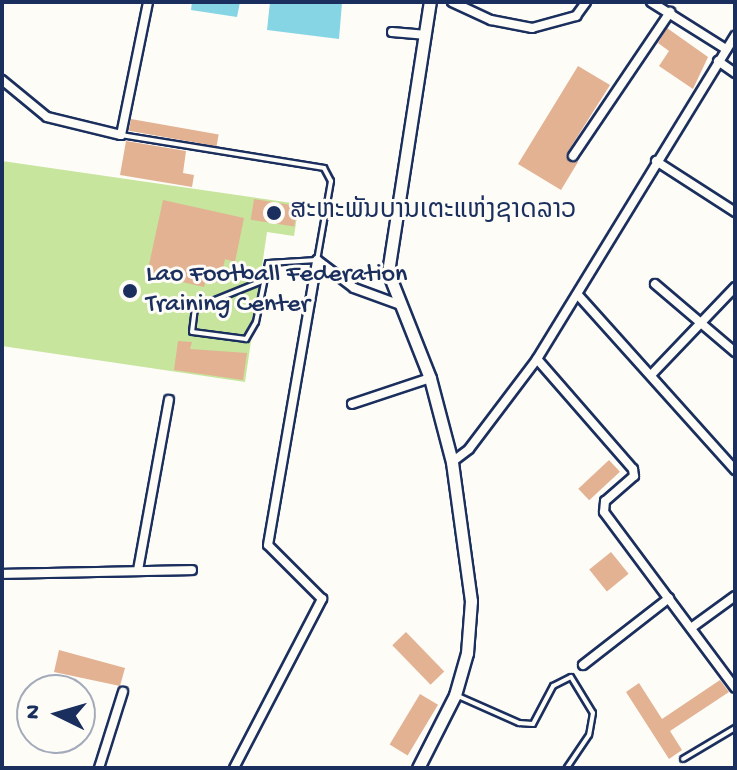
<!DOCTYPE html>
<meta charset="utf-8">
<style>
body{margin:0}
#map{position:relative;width:737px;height:770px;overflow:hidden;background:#fdfcf7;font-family:"Gochi Hand","Noto Sans Lao",sans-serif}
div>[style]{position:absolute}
.green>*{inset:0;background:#c7e59d}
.water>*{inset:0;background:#86d5e4}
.building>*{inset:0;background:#e2b293;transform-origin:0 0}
.roads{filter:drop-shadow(2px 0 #1b2f5e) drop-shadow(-2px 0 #1b2f5e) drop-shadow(0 2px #1b2f5e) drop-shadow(0 -2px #1b2f5e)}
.lane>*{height:4px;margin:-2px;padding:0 2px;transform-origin:2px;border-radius:2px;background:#fdfcf7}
.street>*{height:8px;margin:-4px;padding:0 4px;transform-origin:4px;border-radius:4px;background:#fdfcf7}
.secondary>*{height:11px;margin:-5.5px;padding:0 5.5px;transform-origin:5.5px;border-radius:5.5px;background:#fdfcf7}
.dots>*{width:22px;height:22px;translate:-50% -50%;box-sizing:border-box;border:4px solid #fdfcf7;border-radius:50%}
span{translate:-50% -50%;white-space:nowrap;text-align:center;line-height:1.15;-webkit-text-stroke:6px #fdfcf7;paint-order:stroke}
.poi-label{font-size:26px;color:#1b2f5e}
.left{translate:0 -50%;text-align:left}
.frame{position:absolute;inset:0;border:4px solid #1b2f5e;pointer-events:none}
.north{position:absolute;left:16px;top:674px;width:80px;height:80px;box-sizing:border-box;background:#fdfcf7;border:2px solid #a3aaba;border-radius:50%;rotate:275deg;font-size:22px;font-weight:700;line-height:32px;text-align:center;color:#1b2f5e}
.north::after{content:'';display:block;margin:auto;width:28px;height:36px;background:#1b2f5e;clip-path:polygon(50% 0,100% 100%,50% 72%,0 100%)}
</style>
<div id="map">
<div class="green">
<div style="clip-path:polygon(2px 161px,299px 204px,294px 236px,267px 232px,245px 382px,2px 346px)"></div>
</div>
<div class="water">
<div style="clip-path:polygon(192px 2px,240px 2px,237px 17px,191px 10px)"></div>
<div style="clip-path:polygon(270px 2px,359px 2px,342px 3px,339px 39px,267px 30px)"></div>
</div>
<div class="building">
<div style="clip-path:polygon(667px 28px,708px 57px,693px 89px,659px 66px,669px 51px,658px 43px)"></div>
<div style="clip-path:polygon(578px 66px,610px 85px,567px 153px,568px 161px,578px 162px,561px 190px,518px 164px)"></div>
<div style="left:131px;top:119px;width:89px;height:12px;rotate:10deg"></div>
<div style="clip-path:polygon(126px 141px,186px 151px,183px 173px,194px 175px,192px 187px,120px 175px)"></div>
<div style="left:254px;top:199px;width:44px;height:21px;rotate:9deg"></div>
<div style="clip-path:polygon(163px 200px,244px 218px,235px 262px,225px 259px,220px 283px,206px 280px,204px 287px,147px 274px)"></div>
<div style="clip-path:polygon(178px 341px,192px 342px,190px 349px,247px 353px,243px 380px,174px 370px)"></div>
<div style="left:609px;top:460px;width:16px;height:42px;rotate:47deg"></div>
<div style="left:611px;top:552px;width:28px;height:28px;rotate:51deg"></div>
<div style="left:406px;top:632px;width:55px;height:19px;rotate:46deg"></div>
<div style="clip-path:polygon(59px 650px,125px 668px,120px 686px,54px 672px)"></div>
<div style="clip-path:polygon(720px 680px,729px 692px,670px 731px,682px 750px,669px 759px,626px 692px,639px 683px,662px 719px)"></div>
<div style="left:420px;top:694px;width:21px;height:59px;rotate:31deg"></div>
</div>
<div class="roads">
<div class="lane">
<div style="left:121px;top:135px;width:206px;rotate:9.2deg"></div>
<div style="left:324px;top:168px;width:15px;rotate:62deg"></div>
<div style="left:331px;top:181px;width:80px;rotate:100deg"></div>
<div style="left:317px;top:260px;width:49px;rotate:176.5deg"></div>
<div style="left:268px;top:263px;width:60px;rotate:101.5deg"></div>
<div style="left:256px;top:322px;width:20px;rotate:120deg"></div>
<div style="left:246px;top:339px;width:54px;rotate:-172.6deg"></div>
<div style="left:192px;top:332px;width:24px;rotate:-83deg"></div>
<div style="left:195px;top:308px;width:72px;rotate:-21.9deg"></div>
<div style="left:458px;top:696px;width:67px;rotate:23.9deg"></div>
<div style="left:519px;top:723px;width:14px;rotate:4deg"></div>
<div style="left:533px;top:724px;width:43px;rotate:-62.2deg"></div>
<div style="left:553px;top:686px;width:20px;rotate:-27deg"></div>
<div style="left:571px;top:677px;width:42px;rotate:58.6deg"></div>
<div style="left:593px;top:713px;width:22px;rotate:100deg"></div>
<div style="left:589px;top:735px;width:40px;rotate:124deg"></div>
<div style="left:683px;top:759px;width:61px;rotate:-30.8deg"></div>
</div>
<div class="street">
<div style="left:452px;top:2px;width:43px;rotate:24.8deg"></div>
<div style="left:491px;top:20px;width:42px;rotate:11deg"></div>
<div style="left:532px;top:28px;width:46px;rotate:-15.3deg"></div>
<div style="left:576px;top:16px;width:17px;rotate:-54deg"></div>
<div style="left:651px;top:2px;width:89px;rotate:32.1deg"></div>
<div style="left:392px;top:32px;width:32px;rotate:5deg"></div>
<div style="left:718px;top:61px;width:21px;rotate:35deg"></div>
<div style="left:2px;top:80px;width:58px;rotate:39.4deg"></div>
<div style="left:47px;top:117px;width:76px;rotate:13.7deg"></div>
<div style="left:121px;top:135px;width:136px;rotate:-78.5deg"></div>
<div style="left:573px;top:156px;width:174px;rotate:-56deg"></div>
<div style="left:656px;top:161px;width:94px;rotate:32.8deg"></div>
<div style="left:655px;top:284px;width:105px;rotate:40.4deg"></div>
<div style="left:578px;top:295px;width:235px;rotate:48.1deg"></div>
<div style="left:537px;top:359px;width:146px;rotate:48.9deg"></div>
<div style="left:633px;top:469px;width:7px;rotate:82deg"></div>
<div style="left:634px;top:476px;width:38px;rotate:139deg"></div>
<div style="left:605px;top:501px;width:11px;rotate:95deg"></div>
<div style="left:604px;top:512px;width:219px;rotate:53.3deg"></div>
<div style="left:652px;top:374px;width:120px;rotate:-46.3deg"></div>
<div style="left:352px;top:404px;width:82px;rotate:-18.4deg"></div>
<div style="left:452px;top:462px;width:21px;rotate:-37deg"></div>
<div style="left:469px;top:449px;width:113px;rotate:-52.9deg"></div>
<div style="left:537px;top:359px;width:379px;rotate:-58.5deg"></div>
<div style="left:138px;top:570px;width:173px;rotate:-79.7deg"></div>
<div style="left:2px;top:574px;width:190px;rotate:-1.2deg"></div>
<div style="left:691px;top:628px;width:54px;rotate:-36deg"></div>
<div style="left:583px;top:665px;width:109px;rotate:-37.9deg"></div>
<div style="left:99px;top:768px;width:80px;rotate:-72.5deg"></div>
<div style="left:234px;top:768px;width:191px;rotate:-62.5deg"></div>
<div style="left:322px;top:599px;width:76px;rotate:-135deg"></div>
<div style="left:268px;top:545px;width:289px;rotate:-80.2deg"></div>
<div style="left:317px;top:260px;width:46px;rotate:37.1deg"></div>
<div style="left:354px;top:288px;width:47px;rotate:20deg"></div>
</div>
<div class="secondary">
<div style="left:418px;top:768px;width:82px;rotate:-63.1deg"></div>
<div style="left:455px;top:695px;width:44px;rotate:-74.1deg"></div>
<div style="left:467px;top:653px;width:52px;rotate:-85.6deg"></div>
<div style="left:471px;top:601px;width:140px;rotate:-97.8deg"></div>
<div style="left:452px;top:462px;width:87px;rotate:-104.7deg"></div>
<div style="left:430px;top:378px;width:114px;rotate:-111.6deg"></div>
<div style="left:388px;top:272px;width:273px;rotate:-81.2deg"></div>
</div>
</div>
<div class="dots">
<div style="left:274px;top:213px;background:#1b2f5e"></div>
<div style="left:130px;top:291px;background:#1b2f5e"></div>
</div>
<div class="poi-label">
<span class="left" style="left:290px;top:213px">ສະຫະພັນບານເຕະແຫ່ງຊາດລາວ</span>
<span class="left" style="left:146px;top:291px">Lao Football Federation<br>Training Center</span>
</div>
<div class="frame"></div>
<div class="north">N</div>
</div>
